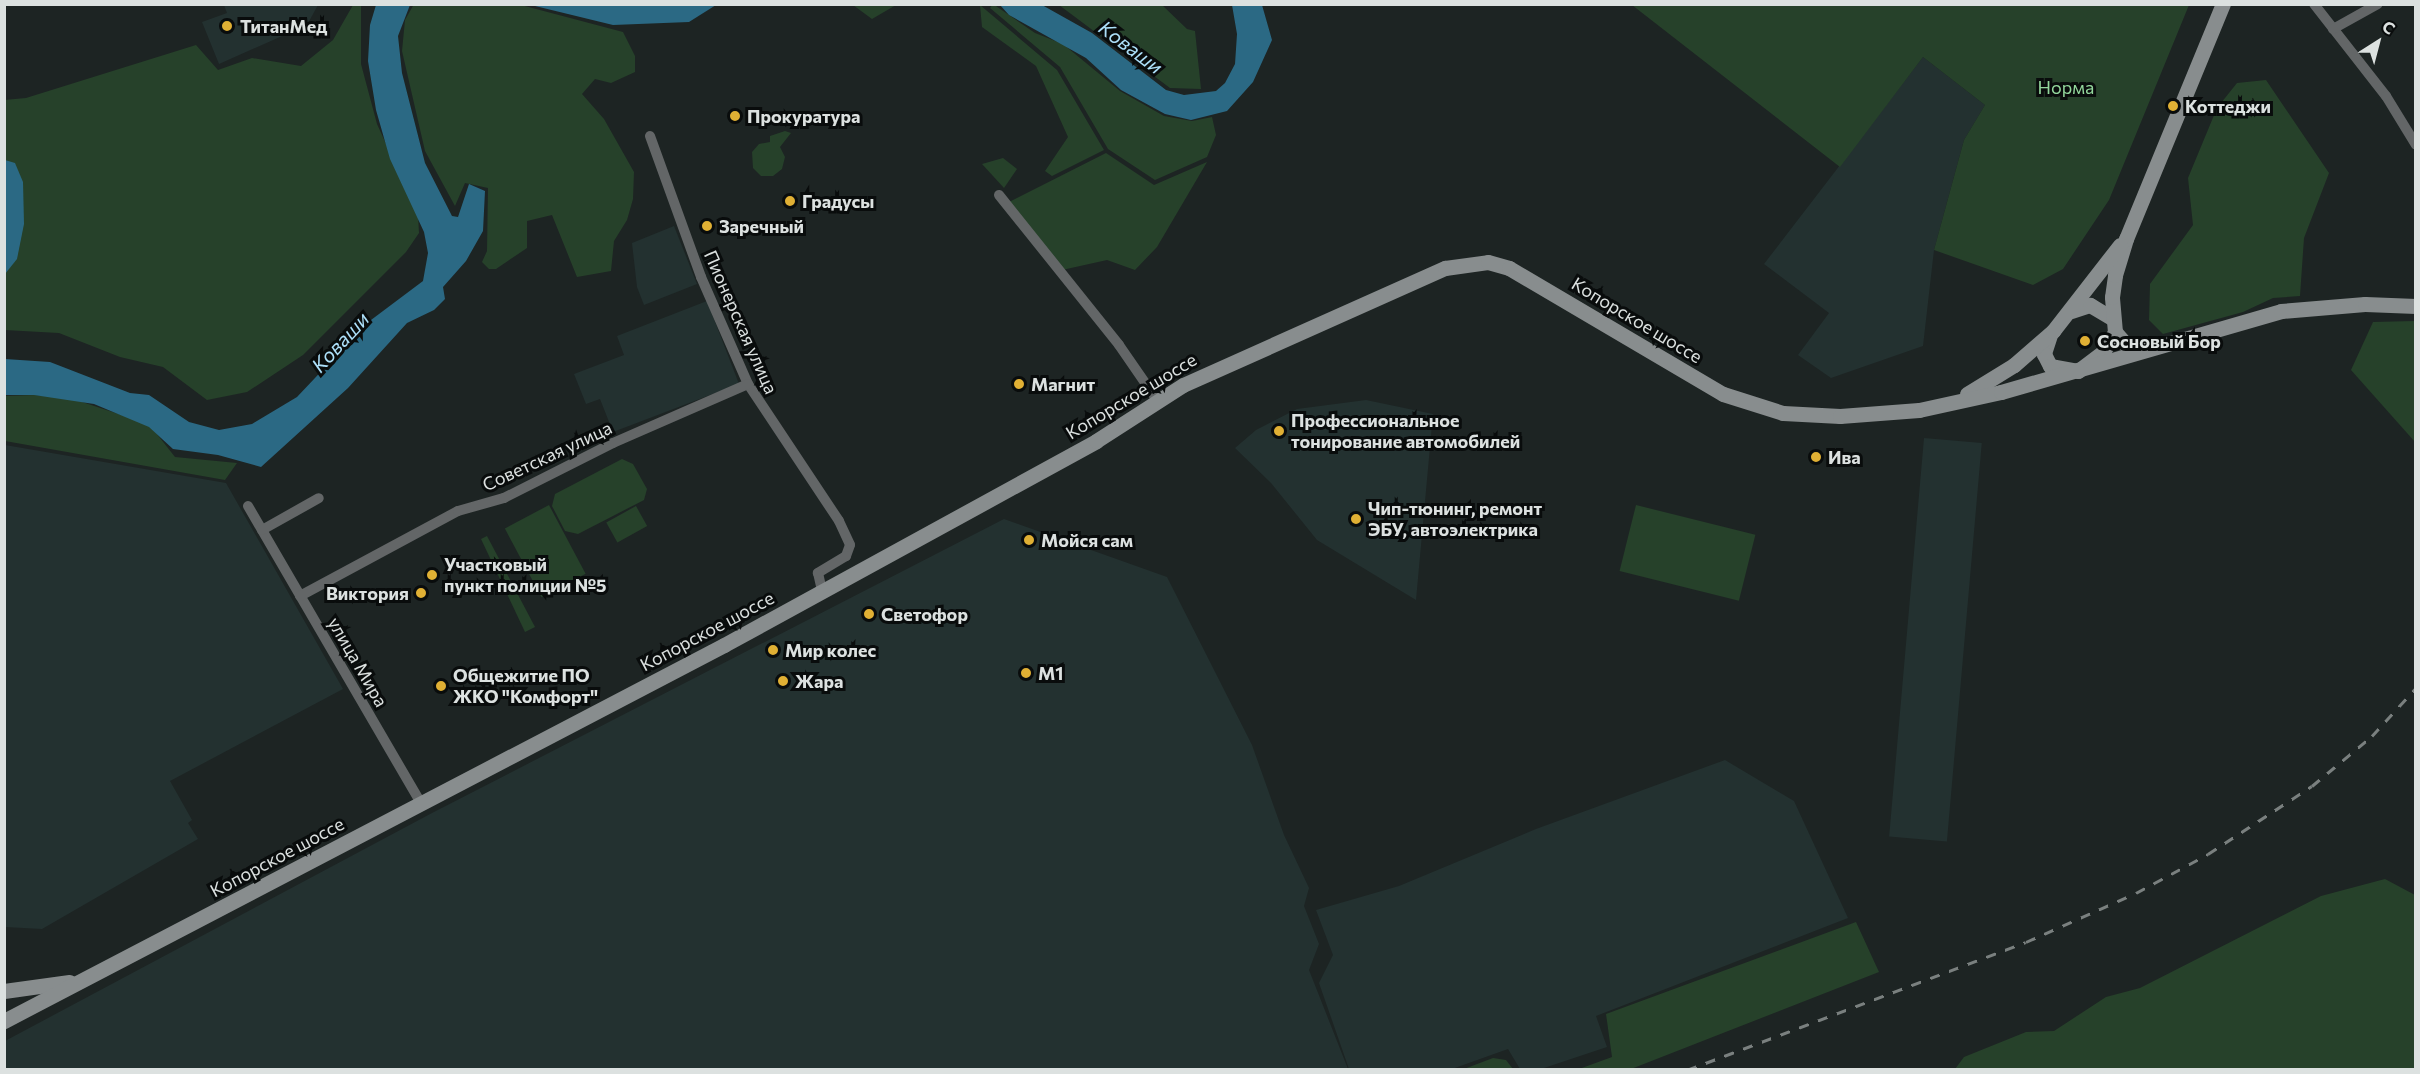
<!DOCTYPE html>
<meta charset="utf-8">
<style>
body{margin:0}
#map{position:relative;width:2420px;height:1074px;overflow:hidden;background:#1d2423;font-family:Commissioner,sans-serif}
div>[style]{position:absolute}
.built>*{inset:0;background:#233130;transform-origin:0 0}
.green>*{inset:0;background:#26412a;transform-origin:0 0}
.water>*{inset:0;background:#2b6984}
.street>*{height:10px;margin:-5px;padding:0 5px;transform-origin:5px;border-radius:5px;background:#636667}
.secondary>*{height:15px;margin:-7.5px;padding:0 7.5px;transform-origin:7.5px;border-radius:7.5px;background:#888d8e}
.rail>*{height:3px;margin-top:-1.5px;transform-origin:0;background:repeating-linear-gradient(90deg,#7a807f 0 10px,transparent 0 20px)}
.dots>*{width:16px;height:16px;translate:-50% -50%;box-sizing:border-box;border:3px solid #090c0c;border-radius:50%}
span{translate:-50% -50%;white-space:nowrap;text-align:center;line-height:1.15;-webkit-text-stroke:6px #090c0c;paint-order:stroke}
.poi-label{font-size:18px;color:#dce1e0;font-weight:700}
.left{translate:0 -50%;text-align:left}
.right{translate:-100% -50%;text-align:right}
.park-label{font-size:18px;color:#93d79c}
.street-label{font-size:18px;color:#dce1e0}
.water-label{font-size:20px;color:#ade0fa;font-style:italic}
.frame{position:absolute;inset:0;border:6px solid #dce1e0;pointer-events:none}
.north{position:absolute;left:2348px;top:12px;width:60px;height:60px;-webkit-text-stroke:4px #090c0c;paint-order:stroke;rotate:36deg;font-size:16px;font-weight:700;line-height:24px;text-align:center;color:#dce1e0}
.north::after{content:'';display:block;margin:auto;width:21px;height:27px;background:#dce1e0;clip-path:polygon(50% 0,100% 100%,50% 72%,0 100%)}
</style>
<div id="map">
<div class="built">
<div style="clip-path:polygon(224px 5px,224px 4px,318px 5px,307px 25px,219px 64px,202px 22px,227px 13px)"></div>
<div style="clip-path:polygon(1923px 57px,1985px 105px,1964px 140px,1934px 250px,1923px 346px,1831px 378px,1798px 355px,1829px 313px,1764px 264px)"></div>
<div style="clip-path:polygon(674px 226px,697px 284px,644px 305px,637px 287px,632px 243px)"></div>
<div style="clip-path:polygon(707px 301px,739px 384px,613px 432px,600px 399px,586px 404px,574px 374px,624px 355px,617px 336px)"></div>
<div style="clip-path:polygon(1366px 400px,1433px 414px,1416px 600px,1317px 540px,1271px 483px,1235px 448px,1256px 430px,1297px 409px)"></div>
<div style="left:1924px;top:438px;width:58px;height:400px;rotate:5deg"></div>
<div style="clip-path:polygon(5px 445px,226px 483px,343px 689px,170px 781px,192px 820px,188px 823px,198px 839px,42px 929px,5px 927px)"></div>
<div style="clip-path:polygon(1004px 519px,1167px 577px,1252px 745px,1284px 835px,1309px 888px,1304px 906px,1319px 944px,1309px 970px,1348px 1069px,5px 1069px,5px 1041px,432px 813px)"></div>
<div style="clip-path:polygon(1725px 760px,1794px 801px,1848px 918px,1596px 1016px,1607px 1047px,1541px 1069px,1520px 1069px,1508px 1049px,1452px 1069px,1349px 1069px,1319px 983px,1333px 955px,1316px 910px,1399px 886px,1536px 829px)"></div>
</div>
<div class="green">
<div style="clip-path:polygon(414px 4px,521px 5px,623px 32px,635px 56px,635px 72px,611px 83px,595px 79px,582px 94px,604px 119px,634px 172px,633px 199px,627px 220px,614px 241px,611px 271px,577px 277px,552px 215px,527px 221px,527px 248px,496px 269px,489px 269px,482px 262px,487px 251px,488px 188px,465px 183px,455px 206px,425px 151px,402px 51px,405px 20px)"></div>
<div style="clip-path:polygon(993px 4px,1035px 33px,1063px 44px,1120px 91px,1164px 116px,1192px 121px,1212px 117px,1216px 135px,1207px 157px,1155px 180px,1108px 149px,1060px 67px,990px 8px)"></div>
<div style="clip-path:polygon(353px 5px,361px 5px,361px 64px,377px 124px,418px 214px,419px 233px,406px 252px,303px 355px,247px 392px,207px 400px,163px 367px,120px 357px,59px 333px,5px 330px,4px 100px,26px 98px,196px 45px,218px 70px,252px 58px,301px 66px,333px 40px)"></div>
<div style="clip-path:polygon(853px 5px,896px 5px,872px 19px)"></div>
<div style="clip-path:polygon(980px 5px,1057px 70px,1104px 150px,1052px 176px,1045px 171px,1068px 137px,1036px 66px,982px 27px)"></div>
<div style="clip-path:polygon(1059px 5px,1162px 5px,1187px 29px,1195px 31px,1201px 89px,1170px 88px)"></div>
<div style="clip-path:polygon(1632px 5px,2189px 5px,2109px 200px,2063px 269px,2033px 285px,1934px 250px,1964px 140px,1985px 105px,1923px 57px,1840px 167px)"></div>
<div style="clip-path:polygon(2266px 80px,2329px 173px,2304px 238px,2300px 296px,2273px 298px,2243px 312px,2163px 334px,2149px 320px,2150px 284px,2193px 225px,2188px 178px,2217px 108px,2237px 83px)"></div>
<div style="clip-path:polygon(785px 131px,791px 133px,780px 147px,785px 157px,782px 169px,773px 176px,761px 176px,753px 168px,752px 152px,759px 144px,770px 142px,770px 136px)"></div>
<div style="clip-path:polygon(1106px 153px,1154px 185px,1207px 162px,1157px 247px,1135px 270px,1107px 260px,1062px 270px,1007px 203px)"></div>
<div style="clip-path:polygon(1003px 158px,1017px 169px,1004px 188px,982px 164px)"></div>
<div style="clip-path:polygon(2415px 321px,2416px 321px,2415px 442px,2351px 370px,2373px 322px)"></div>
<div style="clip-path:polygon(35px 395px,73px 399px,149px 424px,175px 457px,237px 463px,225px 480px,5px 441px,4px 396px)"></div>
<div style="clip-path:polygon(622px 459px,633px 464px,647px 489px,644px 500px,578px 534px,565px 531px,552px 506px,555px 494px)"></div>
<div style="left:549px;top:505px;width:78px;height:50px;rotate:62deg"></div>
<div style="left:1636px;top:505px;width:123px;height:68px;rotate:14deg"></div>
<div style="left:636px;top:506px;width:23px;height:34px;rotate:61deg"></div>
<div style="clip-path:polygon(487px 536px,535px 627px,525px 632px,481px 539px)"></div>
<div style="clip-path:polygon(2385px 879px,2415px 895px,2415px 1069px,1955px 1069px,1964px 1057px,2026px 1032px,2054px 1031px,2106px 997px,2140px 988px,2321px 896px)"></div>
<div style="clip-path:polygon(1856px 922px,1879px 972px,1631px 1069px,1579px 1069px,1612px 1057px,1606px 1014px)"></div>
<div style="clip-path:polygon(1493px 1058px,1506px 1060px,1513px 1069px,1464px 1069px)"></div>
</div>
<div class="water">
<div style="clip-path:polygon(376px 5px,410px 5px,398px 36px,402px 73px,425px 163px,452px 216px,458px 217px,469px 184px,485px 191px,483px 231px,466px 261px,443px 287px,445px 299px,434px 310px,407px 323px,348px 388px,261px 467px,218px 455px,173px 449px,149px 427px,94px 404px,34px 395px,5px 395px,5px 359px,50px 362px,130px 393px,149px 395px,189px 422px,219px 430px,252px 424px,297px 397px,367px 323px,423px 281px,428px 253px,424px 232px,390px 159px,376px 110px,368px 61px,370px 25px)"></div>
<div style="clip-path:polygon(531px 5px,716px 4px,716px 5px,689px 22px,613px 25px)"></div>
<div style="clip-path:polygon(1000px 5px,1042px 5px,1092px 33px,1166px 90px,1184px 95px,1216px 91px,1225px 83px,1235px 64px,1237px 34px,1232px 5px,1262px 5px,1272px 40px,1253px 82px,1227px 111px,1191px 120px,1165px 114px,1121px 90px,1086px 58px,1009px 15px)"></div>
<div style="clip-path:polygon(5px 160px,15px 163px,23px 182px,24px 224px,17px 259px,5px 274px)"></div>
</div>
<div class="street">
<div style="left:2314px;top:4px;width:117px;rotate:52deg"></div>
<div style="left:2386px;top:96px;width:57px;rotate:58.5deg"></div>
<div style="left:2333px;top:29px;width:51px;rotate:-29.1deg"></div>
<div style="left:650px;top:136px;width:150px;rotate:70.1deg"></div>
<div style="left:701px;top:277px;width:117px;rotate:66.3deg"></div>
<div style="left:748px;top:384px;width:164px;rotate:56.4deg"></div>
<div style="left:839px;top:521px;width:26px;rotate:65deg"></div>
<div style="left:850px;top:545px;width:12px;rotate:110deg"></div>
<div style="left:846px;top:556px;width:33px;rotate:149deg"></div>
<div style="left:818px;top:573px;width:18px;rotate:77deg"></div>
<div style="left:999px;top:195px;width:192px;rotate:51.3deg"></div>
<div style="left:1119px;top:345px;width:67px;rotate:55.4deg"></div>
<div style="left:248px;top:506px;width:344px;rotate:59.8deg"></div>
<div style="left:262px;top:530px;width:65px;rotate:-29.3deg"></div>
<div style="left:300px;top:596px;width:179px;rotate:-28.3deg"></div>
<div style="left:458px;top:511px;width:48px;rotate:-15.8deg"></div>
<div style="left:504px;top:498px;width:122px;rotate:-26.8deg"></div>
<div style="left:613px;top:443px;width:147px;rotate:-23.6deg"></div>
</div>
<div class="secondary">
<div style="left:2071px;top:311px;width:20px;rotate:-18deg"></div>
<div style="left:2090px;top:305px;width:26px;rotate:31deg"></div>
<div style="left:2050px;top:335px;width:20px;rotate:108deg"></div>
<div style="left:2044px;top:354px;width:13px;rotate:63deg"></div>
<div style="left:2050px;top:366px;width:28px;rotate:10deg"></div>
<div style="left:2078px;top:371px;width:31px;rotate:-37deg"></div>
<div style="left:2103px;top:352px;width:23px;rotate:-59deg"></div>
<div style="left:2144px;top:350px;width:15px;rotate:-172deg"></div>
<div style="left:2129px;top:348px;width:21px;rotate:-131deg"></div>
<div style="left:2115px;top:332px;width:35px;rotate:-95deg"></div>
<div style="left:2112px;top:297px;width:22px;rotate:-82deg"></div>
<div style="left:2115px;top:275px;width:38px;rotate:-73deg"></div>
<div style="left:2126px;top:239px;width:254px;rotate:-67.6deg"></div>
<div style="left:1967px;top:394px;width:55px;rotate:-31.7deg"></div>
<div style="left:2014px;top:365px;width:52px;rotate:-41.1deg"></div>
<div style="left:2053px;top:331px;width:109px;rotate:-52.1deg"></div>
<div style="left:4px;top:991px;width:66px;rotate:-7.9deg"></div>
<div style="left:4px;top:1021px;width:812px;rotate:-27.57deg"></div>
<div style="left:724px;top:645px;width:424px;rotate:-28.7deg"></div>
<div style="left:1096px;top:441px;width:103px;rotate:-32.8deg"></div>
<div style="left:1183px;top:385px;width:287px;rotate:-24.1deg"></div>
<div style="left:1445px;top:268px;width:43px;rotate:-7.9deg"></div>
<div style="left:1488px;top:262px;width:22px;rotate:16deg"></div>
<div style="left:1509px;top:268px;width:248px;rotate:30.5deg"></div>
<div style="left:1723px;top:394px;width:63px;rotate:17.6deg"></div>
<div style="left:1783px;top:413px;width:57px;rotate:3deg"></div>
<div style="left:1840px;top:416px;width:79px;rotate:-4.3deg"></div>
<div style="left:1919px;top:410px;width:84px;rotate:-12.4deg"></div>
<div style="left:2001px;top:392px;width:291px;rotate:-16.1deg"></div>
<div style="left:2281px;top:311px;width:84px;rotate:-4.8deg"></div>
<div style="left:2365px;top:304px;width:51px;rotate:2.2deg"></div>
</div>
<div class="rail">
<div style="left:1687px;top:1070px;width:362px;rotate:-20.7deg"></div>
<div style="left:2026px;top:942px;width:120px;rotate:-24deg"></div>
<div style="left:2136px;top:893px;width:82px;rotate:-28.4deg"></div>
<div style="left:2208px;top:854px;width:124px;rotate:-33.2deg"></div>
<div style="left:2312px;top:786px;width:78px;rotate:-39.8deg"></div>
<div style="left:2372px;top:736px;width:65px;rotate:-47.5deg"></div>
</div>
<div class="dots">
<div style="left:227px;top:26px;background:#e0b034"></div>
<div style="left:2173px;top:106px;background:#e0b034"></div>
<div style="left:735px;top:116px;background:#e0b034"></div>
<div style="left:790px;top:201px;background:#e0b034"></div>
<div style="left:707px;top:226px;background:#e0b034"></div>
<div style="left:2085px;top:341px;background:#e0b034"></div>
<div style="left:1019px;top:384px;background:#e0b034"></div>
<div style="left:1279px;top:431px;background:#e0b034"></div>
<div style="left:1816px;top:457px;background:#e0b034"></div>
<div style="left:1356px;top:519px;background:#e0b034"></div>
<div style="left:1029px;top:540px;background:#e0b034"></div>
<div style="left:432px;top:575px;background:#e0b034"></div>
<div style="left:421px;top:593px;background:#e0b034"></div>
<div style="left:869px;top:614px;background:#e0b034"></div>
<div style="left:773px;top:650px;background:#e0b034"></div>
<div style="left:1026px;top:673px;background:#e0b034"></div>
<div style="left:783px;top:681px;background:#e0b034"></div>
<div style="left:441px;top:686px;background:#e0b034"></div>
</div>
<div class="poi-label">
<span class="left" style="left:240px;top:26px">ТитанМед</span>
<span class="left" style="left:2185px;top:106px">Коттеджи</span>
<span class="left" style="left:747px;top:116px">Прокуратура</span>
<span class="left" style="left:802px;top:201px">Градусы</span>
<span class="left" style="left:719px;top:226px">Заречный</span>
<span class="left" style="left:2097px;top:341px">Сосновый Бор</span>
<span class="left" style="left:1031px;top:384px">Магнит</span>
<span class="left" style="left:1291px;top:431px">Профессиональное<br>тонирование автомобилей</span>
<span class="left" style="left:1828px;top:457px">Ива</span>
<span class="left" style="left:1368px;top:519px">Чип-тюнинг, ремонт<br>ЭБУ, автоэлектрика</span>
<span class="left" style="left:1041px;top:540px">Мойся сам</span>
<span class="left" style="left:444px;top:575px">Участковый<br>пункт полиции №5</span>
<span class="right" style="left:409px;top:593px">Виктория</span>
<span class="left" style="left:881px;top:614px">Светофор</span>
<span class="left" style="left:785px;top:650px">Мир колес</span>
<span class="left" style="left:1038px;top:673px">М1</span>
<span class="left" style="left:453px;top:686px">Общежитие ПО<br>ЖКО "Комфорт"</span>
<span class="left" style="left:795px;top:681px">Жара</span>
</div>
<div class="park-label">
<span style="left:2066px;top:87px">Норма</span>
</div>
<div class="street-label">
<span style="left:1637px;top:320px;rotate:31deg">Копорское шоссе</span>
<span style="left:741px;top:322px;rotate:66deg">Пионерская улица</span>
<span style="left:1131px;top:396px;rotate:-31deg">Копорское шоссе</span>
<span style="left:547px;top:456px;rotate:-25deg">Советская улица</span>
<span style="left:707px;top:631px;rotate:-28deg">Копорское шоссе</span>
<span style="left:358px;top:662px;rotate:60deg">улица Мира</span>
<span style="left:277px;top:857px;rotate:-28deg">Копорское шоссе</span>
</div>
<div class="water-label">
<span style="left:1131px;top:47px;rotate:37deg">Коваши</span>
<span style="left:340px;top:342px;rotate:-47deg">Коваши</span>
</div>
<div class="frame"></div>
<div class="north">С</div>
</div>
